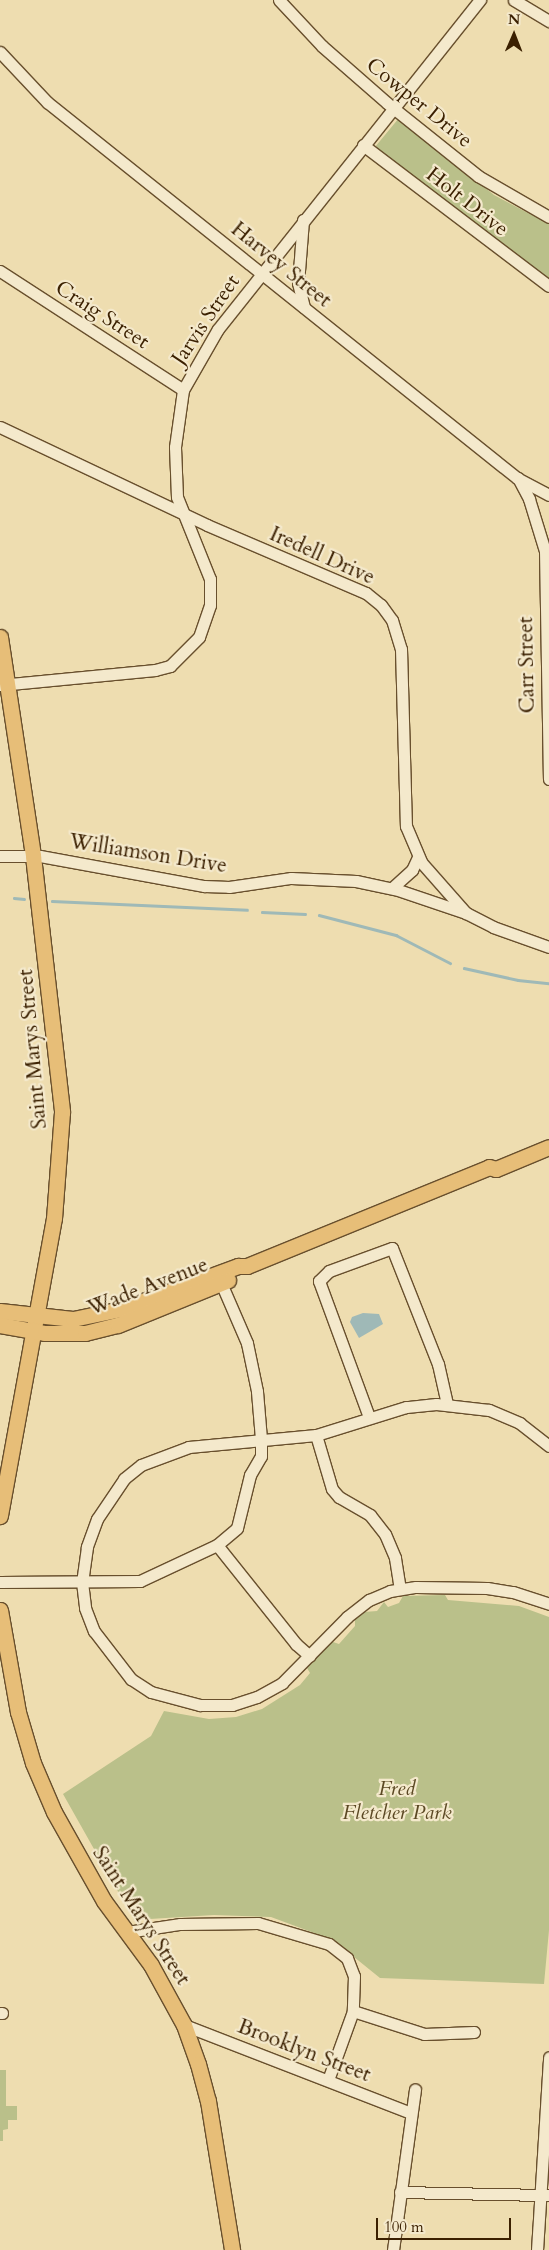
<!DOCTYPE html>
<style>
body{margin:0}
#map{position:relative;width:549px;height:2250px;overflow:hidden;background:#eeddb0;font-family:Cardo,serif}
div>[style]{position:absolute}
.green>*{inset:0;background:#bac08a}
.water>*{inset:0;background:#9fb9b7}
.stream>*{height:2.5px;margin:-1.25px;padding:0 1.25px;transform-origin:1.25px;border-radius:1.25px;background:#9fb9b7}
.roads{filter:drop-shadow(1px 0 #684f2d) drop-shadow(-1px 0 #684f2d) drop-shadow(0 1px #684f2d) drop-shadow(0 -1px #684f2d)}
.minor>*{height:11px;margin:-5.5px;padding:0 5.5px;transform-origin:5.5px;border-radius:5.5px;background:#f4e9cc}
.major>*{height:15px;margin:-7.5px;padding:0 7.5px;transform-origin:7.5px;border-radius:7.5px;background:#e7be78}
span{translate:-50% -50%;white-space:nowrap;text-align:center;line-height:1.15;-webkit-text-stroke:4.5px #f4e9cc;paint-order:stroke}
.street-label{font-size:21px;color:#3b2001}
.park-label{font-size:21px;color:#5b4823;font-style:italic}
.north{position:absolute;left:489px;top:10px;width:50px;height:50px;-webkit-text-stroke:4px #f4e9cc;paint-order:stroke;rotate:1deg;font-size:14px;font-weight:700;line-height:20px;text-align:center;color:#3b2001}
.north::after{content:'';display:block;margin:auto;width:18px;height:22px;background:#3b2001;clip-path:polygon(50% 0,100% 100%,50% 72%,0 100%)}
.scale{position:absolute;left:376px;top:2218px;width:135px;height:22px;box-sizing:border-box;border:2px solid #3b2001;border-top:0;padding-left:6px;font-size:15px;line-height:18px;white-space:nowrap;color:#3b2001;-webkit-text-stroke:4px #f4e9cc;paint-order:stroke}
</style>
<div id="map">
<div class="green">
<div style="clip-path:polygon(399px 118px,494px 195px,549px 224px,549px 280px,375px 147px)"></div>
<div style="clip-path:polygon(445px 1595px,448px 1600px,519px 1606px,549px 1617px,549px 1930px,544px 1984px,380px 1978px,333px 1940px,271px 1917px,214px 1915px,134px 1920px,63px 1794px,151px 1736px,164px 1711px,209px 1719px,236px 1717px,262px 1709px,300px 1685px,310px 1673px,307px 1668px,317px 1655px,330px 1641px,339px 1644px,355px 1626px,355px 1618px,364px 1612px,377px 1611px,384px 1602px,388px 1607px,399px 1603px,403px 1596px)"></div>
<div style="clip-path:polygon(0 2070px,6px 2070px,6px 2106px,17px 2106px,17px 2120px,8px 2120px,8px 2129px,3px 2130px,3px 2141px,0 2141px)"></div>
</div>
<div class="water">
<div style="clip-path:polygon(363px 1313px,379px 1314px,383px 1324px,359px 1338px,350px 1322px,352px 1317px)"></div>
</div>
<div class="stream">
<div style="left:14px;top:898px;width:10px;rotate:6deg"></div>
<div style="left:52px;top:901px;width:195px;rotate:2.6deg"></div>
<div style="left:262px;top:912px;width:43px;rotate:2.7deg"></div>
<div style="left:319px;top:915px;width:80px;rotate:14.6deg"></div>
<div style="left:396px;top:935px;width:61px;rotate:27.4deg"></div>
<div style="left:464px;top:968px;width:55px;rotate:12.5deg"></div>
<div style="left:518px;top:980px;width:31px;rotate:6deg"></div>
</div>
<div class="roads">
<div class="minor">
<div style="left:279px;top:0;width:63px;rotate:46.9deg"></div>
<div style="left:322px;top:46px;width:86px;rotate:41.2deg"></div>
<div style="left:387px;top:103px;width:117px;rotate:38.7deg"></div>
<div style="left:478px;top:176px;width:82px;rotate:30deg"></div>
<div style="left:514px;top:0;width:41px;rotate:31deg"></div>
<div style="left:0;top:52px;width:69px;rotate:46.8deg"></div>
<div style="left:47px;top:102px;width:602px;rotate:38.66deg"></div>
<div style="left:517px;top:478px;width:36px;rotate:28deg"></div>
<div style="left:363px;top:145px;width:233px;rotate:37.2deg"></div>
<div style="left:303px;top:220px;width:63px;rotate:94.5deg"></div>
<div style="left:298px;top:283px;width:25px;rotate:76deg"></div>
<div style="left:0;top:271px;width:218px;rotate:33deg"></div>
<div style="left:0;top:427px;width:229px;rotate:25.3deg"></div>
<div style="left:207px;top:525px;width:173px;rotate:23.2deg"></div>
<div style="left:366px;top:593px;width:19px;rotate:39deg"></div>
<div style="left:381px;top:605px;width:19px;rotate:54deg"></div>
<div style="left:392px;top:620px;width:30px;rotate:73deg"></div>
<div style="left:401px;top:649px;width:177px;rotate:88.4deg"></div>
<div style="left:406px;top:826px;width:39px;rotate:67deg"></div>
<div style="left:421px;top:862px;width:68px;rotate:48.6deg"></div>
<div style="left:518px;top:478px;width:24px;rotate:62deg"></div>
<div style="left:529px;top:499px;width:54px;rotate:72.9deg"></div>
<div style="left:545px;top:551px;width:228px;rotate:89deg"></div>
<div style="left:0;top:685px;width:156px;rotate:-5.5deg"></div>
<div style="left:155px;top:670px;width:16px;rotate:-15deg"></div>
<div style="left:170px;top:666px;width:41px;rotate:-45deg"></div>
<div style="left:199px;top:637px;width:34px;rotate:-71deg"></div>
<div style="left:210px;top:605px;width:26px;rotate:-90deg"></div>
<div style="left:210px;top:579px;width:88px;rotate:-111.9deg"></div>
<div style="left:177px;top:497px;width:50px;rotate:-92.3deg"></div>
<div style="left:175px;top:447px;width:58px;rotate:-82deg"></div>
<div style="left:183px;top:390px;width:70px;rotate:-60.2deg"></div>
<div style="left:218px;top:329px;width:421px;rotate:-51.5deg"></div>
<div style="left:0;top:856px;width:40px"></div>
<div style="left:40px;top:856px;width:167px;rotate:10.4deg"></div>
<div style="left:204px;top:886px;width:25px;rotate:2deg"></div>
<div style="left:229px;top:887px;width:63px;rotate:-8.3deg"></div>
<div style="left:291px;top:878px;width:65px;rotate:2.6deg"></div>
<div style="left:356px;top:881px;width:40px;rotate:12deg"></div>
<div style="left:395px;top:889px;width:75px;rotate:18.7deg"></div>
<div style="left:466px;top:913px;width:30px;rotate:27deg"></div>
<div style="left:493px;top:927px;width:59px;rotate:19.7deg"></div>
<div style="left:392px;top:888px;width:27px;rotate:-42deg"></div>
<div style="left:412px;top:870px;width:14px;rotate:-65deg"></div>
<div style="left:369px;top:1417px;width:145px;rotate:-110.2deg"></div>
<div style="left:319px;top:1281px;width:14px;rotate:-45deg"></div>
<div style="left:329px;top:1271px;width:67px;rotate:-20.1deg"></div>
<div style="left:392px;top:1248px;width:125px;rotate:68.4deg"></div>
<div style="left:438px;top:1364px;width:41px;rotate:77.3deg"></div>
<div style="left:316px;top:1435px;width:56px;rotate:73.5deg"></div>
<div style="left:332px;top:1489px;width:11px;rotate:49deg"></div>
<div style="left:339px;top:1497px;width:36px;rotate:30deg"></div>
<div style="left:370px;top:1515px;width:24px;rotate:52deg"></div>
<div style="left:385px;top:1534px;width:26px;rotate:67deg"></div>
<div style="left:395px;top:1558px;width:31px;rotate:81deg"></div>
<div style="left:549px;top:1446px;width:37px;rotate:-142deg"></div>
<div style="left:520px;top:1423px;width:34px;rotate:-157deg"></div>
<div style="left:489px;top:1410px;width:53px;rotate:-173.5deg"></div>
<div style="left:436px;top:1404px;width:30px;rotate:174deg"></div>
<div style="left:406px;top:1407px;width:94px;rotate:162.7deg"></div>
<div style="left:316px;top:1435px;width:128px;rotate:174.6deg"></div>
<div style="left:189px;top:1447px;width:51px;rotate:159.4deg"></div>
<div style="left:141px;top:1465px;width:22px;rotate:141deg"></div>
<div style="left:124px;top:1479px;width:48px;rotate:124deg"></div>
<div style="left:97px;top:1519px;width:30px;rotate:110deg"></div>
<div style="left:87px;top:1547px;width:35px;rotate:98deg"></div>
<div style="left:82px;top:1582px;width:26px;rotate:83deg"></div>
<div style="left:85px;top:1608px;width:25px;rotate:69deg"></div>
<div style="left:94px;top:1631px;width:61px;rotate:52.4deg"></div>
<div style="left:131px;top:1679px;width:24px;rotate:33deg"></div>
<div style="left:151px;top:1692px;width:51px;rotate:14.9deg"></div>
<div style="left:200px;top:1705px;width:32px"></div>
<div style="left:232px;top:1705px;width:26px;rotate:-18deg"></div>
<div style="left:257px;top:1697px;width:29px;rotate:-29deg"></div>
<div style="left:282px;top:1683px;width:93px;rotate:-45.4deg"></div>
<div style="left:347px;top:1617px;width:28px;rotate:-38deg"></div>
<div style="left:369px;top:1600px;width:23px;rotate:-23deg"></div>
<div style="left:390px;top:1591px;width:26px;rotate:-9deg"></div>
<div style="left:416px;top:1587px;width:71px;rotate:0.8deg"></div>
<div style="left:487px;top:1588px;width:26px;rotate:9deg"></div>
<div style="left:513px;top:1592px;width:38px;rotate:18deg"></div>
<div style="left:217px;top:1545px;width:127px;rotate:51.4deg"></div>
<div style="left:296px;top:1644px;width:18px;rotate:41deg"></div>
<div style="left:0;top:1582px;width:140px;rotate:-0.4deg"></div>
<div style="left:140px;top:1581px;width:85px;rotate:-25.1deg"></div>
<div style="left:217px;top:1545px;width:26px;rotate:-40deg"></div>
<div style="left:237px;top:1528px;width:55px;rotate:-76.2deg"></div>
<div style="left:250px;top:1475px;width:22px;rotate:-60deg"></div>
<div style="left:261px;top:1456px;width:17px;rotate:-90deg"></div>
<div style="left:261px;top:1439px;width:48px;rotate:-94.8deg"></div>
<div style="left:257px;top:1391px;width:49px;rotate:-101.8deg"></div>
<div style="left:247px;top:1343px;width:65px;rotate:-113.4deg"></div>
<div style="left:127px;top:1932px;width:54px;rotate:-8.6deg"></div>
<div style="left:180px;top:1924px;width:78px;rotate:-0.7deg"></div>
<div style="left:258px;top:1923px;width:74px;rotate:16.5deg"></div>
<div style="left:329px;top:1944px;width:23px;rotate:38deg"></div>
<div style="left:347px;top:1958px;width:19px;rotate:69deg"></div>
<div style="left:354px;top:1976px;width:35px;rotate:92deg"></div>
<div style="left:353px;top:2011px;width:73px;rotate:109.9deg"></div>
<div style="left:353px;top:2011px;width:75px;rotate:17.9deg"></div>
<div style="left:424px;top:2034px;width:50px;rotate:-2.3deg"></div>
<div style="left:0;top:2013px;width:2px"></div>
<div style="left:184px;top:2025px;width:243px;rotate:21.2deg"></div>
<div style="left:400px;top:2192px;width:149px;rotate:1.2deg"></div>
<div style="left:393px;top:2250px;width:162px;rotate:-82.2deg"></div>
<div style="left:537px;top:2250px;width:193px;rotate:-86.4deg"></div>
</div>
<div class="major">
<div style="left:0;top:637px;width:221px;rotate:81.4deg"></div>
<div style="left:33px;top:856px;width:258px;rotate:83.5deg"></div>
<div style="left:62px;top:1112px;width:106px;rotate:94.3deg"></div>
<div style="left:54px;top:1218px;width:303px;rotate:100.3deg"></div>
<div style="left:0;top:1311px;width:73px;rotate:6.3deg"></div>
<div style="left:73px;top:1319px;width:49px;rotate:-11.8deg"></div>
<div style="left:121px;top:1309px;width:125px;rotate:-20.2deg"></div>
<div style="left:238px;top:1266px;width:9px"></div>
<div style="left:247px;top:1266px;width:261px;rotate:-22.2deg"></div>
<div style="left:489px;top:1167px;width:7px;rotate:16deg"></div>
<div style="left:496px;top:1169px;width:57px;rotate:-22.5deg"></div>
<div style="left:0;top:1325px;width:46px;rotate:10.1deg"></div>
<div style="left:45px;top:1333px;width:40px"></div>
<div style="left:85px;top:1333px;width:34px;rotate:-14deg"></div>
<div style="left:118px;top:1325px;width:119px;rotate:-22.2deg"></div>
<div style="left:0;top:1610px;width:104px;rotate:80deg"></div>
<div style="left:18px;top:1712px;width:53px;rotate:73.6deg"></div>
<div style="left:33px;top:1763px;width:53px;rotate:66.8deg"></div>
<div style="left:54px;top:1812px;width:102px;rotate:60.7deg"></div>
<div style="left:104px;top:1901px;width:79px;rotate:53.7deg"></div>
<div style="left:151px;top:1965px;width:68px;rotate:61.2deg"></div>
<div style="left:184px;top:2025px;width:41px;rotate:70.3deg"></div>
<div style="left:198px;top:2064px;width:38px;rotate:75deg"></div>
<div style="left:208px;top:2101px;width:151px;rotate:80.8deg"></div>
</div>
</div>
<div class="street-label">
<span style="left:419px;top:103px;rotate:39deg">Cowper Drive</span>
<span style="left:467px;top:202px;rotate:38deg">Holt Drive</span>
<span style="left:281px;top:265px;rotate:39deg">Harvey Street</span>
<span style="left:102px;top:315px;rotate:33deg">Craig Street</span>
<span style="left:206px;top:320px;rotate:-56deg">Jarvis Street</span>
<span style="left:322px;top:556px;rotate:24deg">Iredell Drive</span>
<span style="left:527px;top:665px;rotate:-91deg">Carr Street</span>
<span style="left:148px;top:854px;rotate:9deg">Williamson Drive</span>
<span style="left:33px;top:1049px;rotate:-95deg">Saint Marys Street</span>
<span style="left:148px;top:1287px;rotate:-21deg">Wade Avenue</span>
<span style="left:141px;top:1916px;rotate:57deg">Saint Marys Street</span>
<span style="left:304px;top:2051px;rotate:21deg">Brooklyn Street</span>
</div>
<div class="park-label">
<span style="left:397px;top:1801px">Fred<br>Fletcher Park</span>
</div>
<div class="north">N</div>
<div class="scale">100 m</div>
</div>
